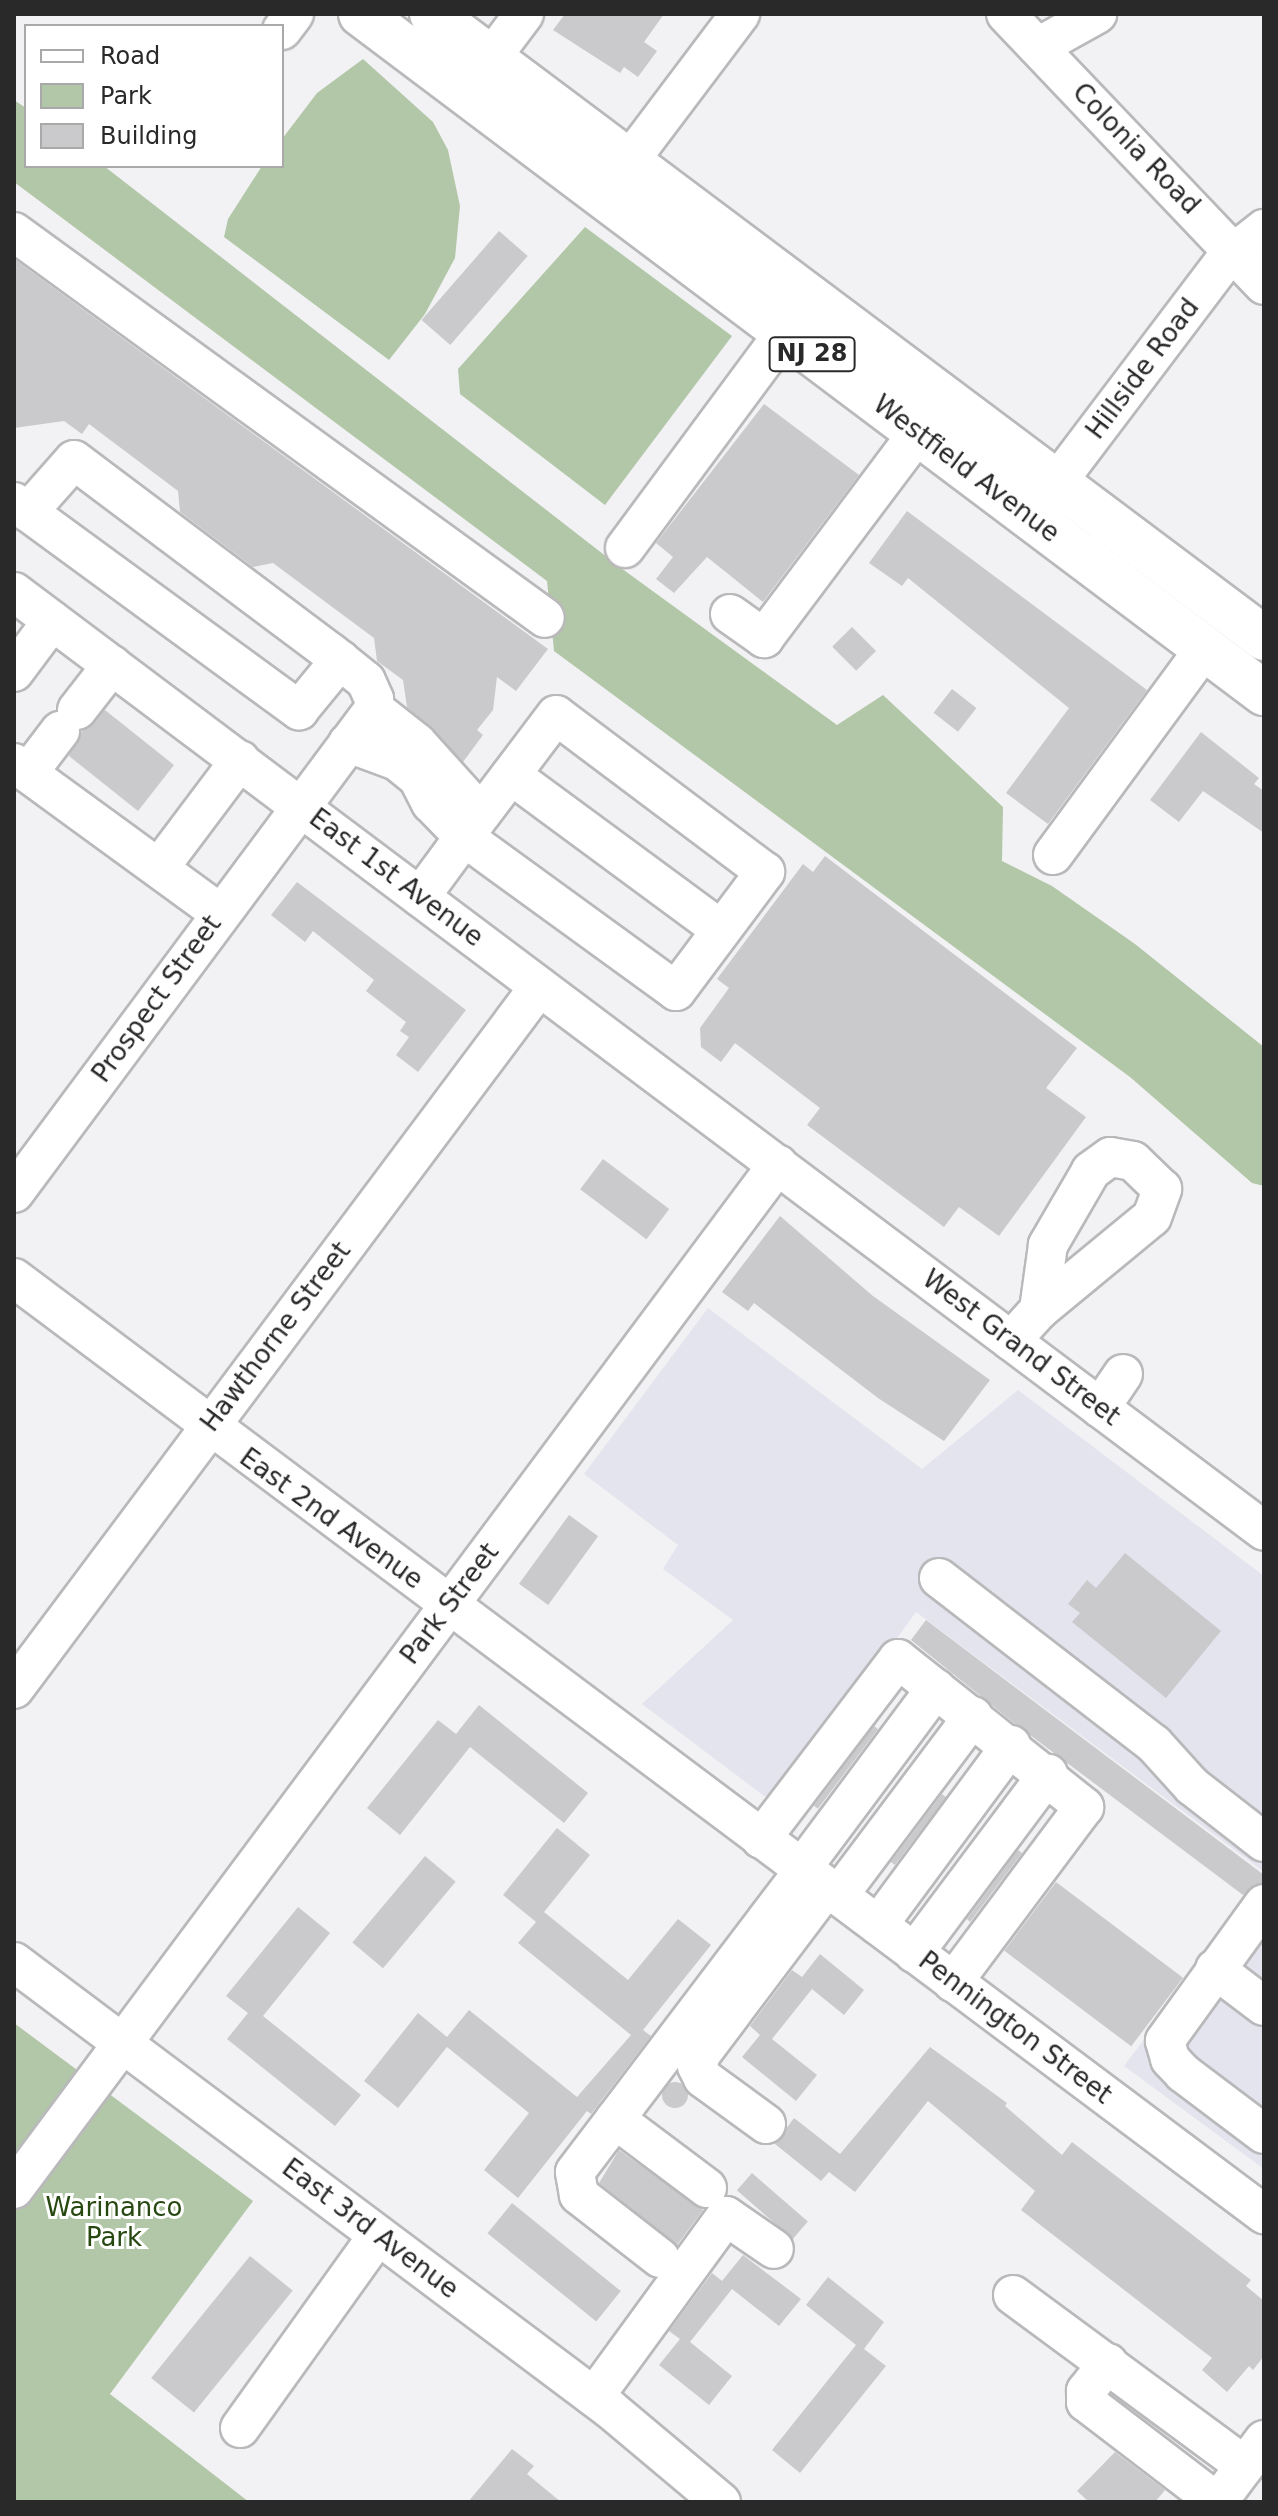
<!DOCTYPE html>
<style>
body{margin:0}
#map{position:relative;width:1278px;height:2516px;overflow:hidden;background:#f2f2f5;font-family:"DejaVu Sans",sans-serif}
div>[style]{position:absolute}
.built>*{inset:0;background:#e3e4ee}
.green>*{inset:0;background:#b2c7a7}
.building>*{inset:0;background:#cacacd;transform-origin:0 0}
.round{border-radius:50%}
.roads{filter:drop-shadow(2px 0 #b9b9bb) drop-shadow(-2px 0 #b9b9bb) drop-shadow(0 2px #b9b9bb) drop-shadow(0 -2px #b9b9bb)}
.minor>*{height:38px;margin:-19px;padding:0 19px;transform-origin:19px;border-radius:19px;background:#fff}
.major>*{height:44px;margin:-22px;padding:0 22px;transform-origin:22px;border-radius:22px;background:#fff}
span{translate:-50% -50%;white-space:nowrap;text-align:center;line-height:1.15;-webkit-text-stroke:6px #fff;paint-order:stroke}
.shield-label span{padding:2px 6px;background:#fff;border:2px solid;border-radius:6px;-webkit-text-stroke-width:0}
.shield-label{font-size:24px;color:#29292a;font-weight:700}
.street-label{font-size:26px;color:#29292a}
.park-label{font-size:26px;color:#274911}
.frame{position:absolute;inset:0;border:16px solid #29292a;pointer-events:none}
.legend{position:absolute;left:24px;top:24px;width:260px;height:144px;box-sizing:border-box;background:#fff;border:2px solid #a9a9aa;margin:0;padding:10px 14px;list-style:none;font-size:24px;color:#29292a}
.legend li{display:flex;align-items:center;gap:16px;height:40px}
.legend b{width:40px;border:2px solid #a9a9aa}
</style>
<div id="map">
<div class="built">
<div style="clip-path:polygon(708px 1308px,922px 1469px,1018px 1390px,1264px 1576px,1264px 1872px,916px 1612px,776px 1805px,642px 1704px,733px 1620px,663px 1569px,678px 1545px,584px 1474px)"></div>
<div style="clip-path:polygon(1264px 1880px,1264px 2169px,1124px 2066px)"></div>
</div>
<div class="green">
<div style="clip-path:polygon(363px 59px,433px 122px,448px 150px,460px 206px,455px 258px,425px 314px,389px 360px,224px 237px,228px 219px,262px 166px,282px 166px,282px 139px,317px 93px)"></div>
<div style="clip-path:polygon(14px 100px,26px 108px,26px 166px,104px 166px,621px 568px,837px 725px,883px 695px,1003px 807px,1002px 861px,1052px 886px,1135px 944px,1264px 1047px,1264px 1186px,1252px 1183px,1130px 1077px,554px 651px,547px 581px,14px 182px)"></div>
<div style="clip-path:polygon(585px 227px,732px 336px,605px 505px,460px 394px,458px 369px)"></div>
<div style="clip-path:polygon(14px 2023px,253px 2201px,110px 2394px,249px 2502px,14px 2502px)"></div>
</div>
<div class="building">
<div style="clip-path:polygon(565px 14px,664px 14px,644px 42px,657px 51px,638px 77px,624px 67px,620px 73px,553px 30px)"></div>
<div style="left:499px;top:231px;width:38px;height:118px;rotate:41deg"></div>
<div style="clip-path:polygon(14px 259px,548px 649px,516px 691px,497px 677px,493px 710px,477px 730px,483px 735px,463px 762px,407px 707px,403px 680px,377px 661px,374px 638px,273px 563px,253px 567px,180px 512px,178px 491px,89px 424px,82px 434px,64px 421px,14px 428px)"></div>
<div style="clip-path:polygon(764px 404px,859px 475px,763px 602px,707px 557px,674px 593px,656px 579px,673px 557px,656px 543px)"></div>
<div style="clip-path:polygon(907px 511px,1147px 690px,1048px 824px,1006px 793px,1069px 708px,908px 578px,902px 586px,869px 563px)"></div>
<div style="left:852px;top:627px;width:34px;height:28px;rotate:45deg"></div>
<div style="left:952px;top:689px;width:31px;height:30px;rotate:38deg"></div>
<div style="clip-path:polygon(105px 710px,174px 765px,138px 811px,69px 756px,82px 731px)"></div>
<div style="clip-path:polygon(1201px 732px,1259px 778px,1254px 784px,1264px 791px,1264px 833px,1203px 791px,1179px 822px,1150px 800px)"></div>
<div style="clip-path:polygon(825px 856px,1077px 1048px,1046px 1088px,1086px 1117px,999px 1236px,959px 1207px,944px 1227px,807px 1125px,820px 1108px,735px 1043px,721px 1062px,701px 1047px,700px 1028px,729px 988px,717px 979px,803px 864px,813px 872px)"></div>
<div style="clip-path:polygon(297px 882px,466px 1010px,418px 1072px,396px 1055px,409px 1037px,400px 1031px,406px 1022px,366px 991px,374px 980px,313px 931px,305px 942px,271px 915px)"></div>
<div style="left:603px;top:1159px;width:83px;height:38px;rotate:37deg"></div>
<div style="clip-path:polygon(780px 1216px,873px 1296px,990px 1380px,944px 1441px,878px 1398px,754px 1303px,748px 1311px,722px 1292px)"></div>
<div style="left:569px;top:1515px;width:36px;height:85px;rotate:36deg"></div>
<div style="clip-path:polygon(1125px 1553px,1221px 1631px,1166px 1698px,1072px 1622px,1080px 1613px,1068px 1604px,1087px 1580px,1096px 1588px)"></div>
<div style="clip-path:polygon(926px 1620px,1264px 1875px,1264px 1882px,1243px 1895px,1014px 1723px,911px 1640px)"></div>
<div style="clip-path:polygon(479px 1705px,588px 1793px,564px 1823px,470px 1747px,400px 1835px,367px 1808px,438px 1720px,456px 1734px)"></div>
<div style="left:874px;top:1726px;width:5px;height:100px;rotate:37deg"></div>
<div style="left:942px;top:1794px;width:5px;height:85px;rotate:37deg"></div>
<div style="clip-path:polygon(557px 1828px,590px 1855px,544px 1912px,628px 1980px,678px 1919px,711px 1945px,643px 2030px,651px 2036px,591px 2114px,587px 2111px,518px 2198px,484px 2170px,529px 2113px,447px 2047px,398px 2108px,364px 2081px,418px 2013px,447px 2037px,469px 2010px,577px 2097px,631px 2035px,518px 1943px,536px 1922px,503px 1895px)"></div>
<div style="clip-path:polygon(1018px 1850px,1022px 1853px,970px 1922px,967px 1919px)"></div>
<div style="left:425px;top:1856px;width:40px;height:113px;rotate:40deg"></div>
<div style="left:1056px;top:1882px;width:159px;height:86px;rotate:37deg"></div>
<div style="clip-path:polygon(298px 1907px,330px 1933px,263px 2016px,361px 2095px,335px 2126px,227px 2039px,248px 2013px,226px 1996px)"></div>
<div style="clip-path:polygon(820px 1954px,864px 1990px,844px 2015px,812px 1989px,772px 2039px,817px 2075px,796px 2101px,742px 2057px,760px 2035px,750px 2026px,792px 1970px,802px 1977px)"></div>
<div style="clip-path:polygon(930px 2047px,1007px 2103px,1005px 2106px,1062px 2155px,1072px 2142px,1251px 2280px,1246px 2286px,1264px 2301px,1264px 2356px,1253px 2370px,1249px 2366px,1227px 2392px,1202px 2370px,1212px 2358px,1021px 2210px,1035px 2191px,928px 2101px,855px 2192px,829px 2172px,821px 2181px,775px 2144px,794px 2118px,840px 2154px)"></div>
<div class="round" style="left:662px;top:2082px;width:26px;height:26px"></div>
<div style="clip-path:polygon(619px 2150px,703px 2210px,677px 2245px,599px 2183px)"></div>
<div style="left:752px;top:2173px;width:74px;height:23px;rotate:41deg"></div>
<div style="left:512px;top:2203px;width:140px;height:39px;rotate:39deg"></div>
<div style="clip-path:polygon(743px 2255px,801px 2299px,779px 2326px,732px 2289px,690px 2342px,732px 2376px,709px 2405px,659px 2365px,680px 2339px,669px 2331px,712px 2273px,722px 2281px)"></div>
<div style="left:250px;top:2256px;width:55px;height:157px;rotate:39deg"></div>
<div style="clip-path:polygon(828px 2277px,884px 2322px,864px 2349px,886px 2366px,800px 2473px,772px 2450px,856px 2345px,806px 2305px)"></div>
<div style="clip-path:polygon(512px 2449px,534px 2466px,527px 2474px,561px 2502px,468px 2502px)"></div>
<div style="clip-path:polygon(1115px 2452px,1165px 2490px,1155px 2502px,1089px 2502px,1077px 2491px)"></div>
</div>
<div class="roads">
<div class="minor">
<div style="left:1006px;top:14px;width:374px;rotate:46.4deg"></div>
<div style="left:282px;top:30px;width:20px;rotate:-53deg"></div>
<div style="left:1038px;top:47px;width:68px;rotate:-29.2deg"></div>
<div style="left:491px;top:58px;width:55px;rotate:-53.1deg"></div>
<div style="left:612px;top:184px;width:213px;rotate:-53deg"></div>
<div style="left:14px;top:232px;width:656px;rotate:36.01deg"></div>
<div style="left:14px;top:502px;width:17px;rotate:36deg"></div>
<div style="left:28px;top:512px;width:69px;rotate:-48.5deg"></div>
<div style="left:74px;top:460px;width:320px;rotate:36.9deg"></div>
<div style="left:330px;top:652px;width:46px;rotate:38.9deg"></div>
<div style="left:366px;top:681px;width:20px;rotate:66deg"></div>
<div style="left:374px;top:699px;width:10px;rotate:90deg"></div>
<div style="left:374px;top:709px;width:603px;rotate:126.64deg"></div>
<div style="left:1039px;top:506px;width:308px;rotate:-52.9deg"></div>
<div style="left:1225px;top:260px;width:50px;rotate:-38.5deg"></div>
<div style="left:28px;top:512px;width:336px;rotate:36.2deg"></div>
<div style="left:299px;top:710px;width:65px;rotate:-50.6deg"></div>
<div style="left:625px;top:548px;width:267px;rotate:-53.5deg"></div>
<div style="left:14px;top:592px;width:1563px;rotate:36.91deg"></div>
<div style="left:730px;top:614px;width:42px;rotate:35.2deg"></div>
<div style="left:764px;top:638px;width:256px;rotate:-53.1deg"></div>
<div style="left:14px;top:672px;width:64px;rotate:-53.3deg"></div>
<div style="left:77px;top:710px;width:57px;rotate:-52.1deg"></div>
<div style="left:348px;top:743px;width:52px;rotate:20.2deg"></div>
<div style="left:397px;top:761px;width:27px;rotate:39deg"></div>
<div style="left:418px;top:778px;width:28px;rotate:63deg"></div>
<div style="left:431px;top:803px;width:47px;rotate:45.9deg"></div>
<div style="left:464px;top:837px;width:262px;rotate:36deg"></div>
<div style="left:676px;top:991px;width:149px;rotate:-53.2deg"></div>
<div style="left:765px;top:872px;width:261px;rotate:-143.1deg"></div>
<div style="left:556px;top:715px;width:124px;rotate:127.1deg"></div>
<div style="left:481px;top:814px;width:96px;rotate:-132deg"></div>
<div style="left:417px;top:743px;width:55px;rotate:-141.7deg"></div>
<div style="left:14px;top:763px;width:255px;rotate:36.1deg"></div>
<div style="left:28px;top:773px;width:53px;rotate:-52.7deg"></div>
<div style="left:511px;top:775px;width:261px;rotate:36.4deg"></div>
<div style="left:1053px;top:855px;width:257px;rotate:-53.7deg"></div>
<div style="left:159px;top:868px;width:135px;rotate:-53.1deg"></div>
<div style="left:420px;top:897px;width:98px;rotate:-53.7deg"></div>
<div style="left:14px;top:1278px;width:1562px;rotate:36.83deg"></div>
<div style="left:1011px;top:1341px;width:42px;rotate:-47.9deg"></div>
<div style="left:1039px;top:1310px;width:146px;rotate:-39.5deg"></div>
<div style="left:1152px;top:1217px;width:30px;rotate:-70deg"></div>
<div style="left:1162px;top:1189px;width:40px;rotate:-136deg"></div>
<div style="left:1133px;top:1161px;width:23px;rotate:-170deg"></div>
<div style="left:1110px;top:1157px;width:24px;rotate:144deg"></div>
<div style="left:1091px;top:1171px;width:86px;rotate:120.2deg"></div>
<div style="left:1048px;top:1245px;width:66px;rotate:97.9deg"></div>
<div style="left:1100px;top:1408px;width:41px;rotate:-55.9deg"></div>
<div style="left:939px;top:1578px;width:272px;rotate:37.7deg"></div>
<div style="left:1154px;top:1744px;width:57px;rotate:47.9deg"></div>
<div style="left:1192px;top:1786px;width:91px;rotate:37.9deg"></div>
<div style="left:14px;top:1689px;width:877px;rotate:-53.21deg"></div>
<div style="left:761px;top:1839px;width:226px;rotate:-52.7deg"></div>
<div style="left:898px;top:1659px;width:238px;rotate:38.5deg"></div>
<div style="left:1084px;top:1807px;width:219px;rotate:126.8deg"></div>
<div style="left:802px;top:1868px;width:224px;rotate:-53.3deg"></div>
<div style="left:838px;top:1896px;width:225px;rotate:-53.1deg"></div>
<div style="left:1264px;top:1904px;width:169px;rotate:125.9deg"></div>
<div style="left:1165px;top:2041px;width:19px;rotate:74deg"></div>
<div style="left:1170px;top:2059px;width:19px;rotate:47deg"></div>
<div style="left:1183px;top:2073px;width:101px;rotate:37deg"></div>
<div style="left:878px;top:1925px;width:224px;rotate:-53.5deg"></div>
<div style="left:914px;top:1953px;width:224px;rotate:-53.2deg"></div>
<div style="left:14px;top:1962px;width:745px;rotate:36.87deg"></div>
<div style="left:610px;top:2409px;width:145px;rotate:40deg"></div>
<div style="left:1215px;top:1969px;width:61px;rotate:37.1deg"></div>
<div style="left:615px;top:2119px;width:115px;rotate:36.9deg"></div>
<div style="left:766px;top:2124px;width:78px;rotate:-143.9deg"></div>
<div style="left:703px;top:2078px;width:13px;rotate:-117deg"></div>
<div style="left:697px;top:2066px;width:13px;rotate:-72deg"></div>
<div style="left:701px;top:2054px;width:209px;rotate:-53deg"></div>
<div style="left:14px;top:2189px;width:1278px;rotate:-53.3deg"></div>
<div style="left:660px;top:2258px;width:103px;rotate:-142.1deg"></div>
<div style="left:579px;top:2195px;width:23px;rotate:-100deg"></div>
<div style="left:575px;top:2172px;width:379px;rotate:-52.8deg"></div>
<div style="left:1013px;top:2295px;width:288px;rotate:36.4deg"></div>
<div style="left:1108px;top:2363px;width:36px;rotate:128deg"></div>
<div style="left:1086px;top:2391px;width:11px;rotate:90deg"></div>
<div style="left:1086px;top:2402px;width:165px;rotate:37.4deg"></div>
<div style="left:594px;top:2397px;width:224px;rotate:-53.9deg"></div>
<div style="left:726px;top:2216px;width:58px;rotate:34.5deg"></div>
<div style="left:240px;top:2428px;width:237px;rotate:-54.4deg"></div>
<div style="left:1229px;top:2487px;width:59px;rotate:-53.3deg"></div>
</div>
<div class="major">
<div style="left:361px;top:14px;width:1130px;rotate:36.94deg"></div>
<div style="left:432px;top:14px;width:1040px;rotate:36.87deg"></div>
</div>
</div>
<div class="shield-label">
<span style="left:812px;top:354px">NJ 28</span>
</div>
<div class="street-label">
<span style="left:1136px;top:149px;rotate:46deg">Colonia Road</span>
<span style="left:1143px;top:369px;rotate:-53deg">Hillside Road</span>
<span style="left:966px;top:469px;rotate:37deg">Westfield Avenue</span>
<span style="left:396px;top:878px;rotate:37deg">East 1st Avenue</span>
<span style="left:157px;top:999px;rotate:-54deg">Prospect Street</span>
<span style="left:276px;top:1337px;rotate:-53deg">Hawthorne Street</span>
<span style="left:1021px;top:1348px;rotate:37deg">West Grand Street</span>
<span style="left:331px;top:1519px;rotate:36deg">East 2nd Avenue</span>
<span style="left:450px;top:1604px;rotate:-53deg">Park Street</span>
<span style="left:1015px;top:2028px;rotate:37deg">Pennington Street</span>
<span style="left:370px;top:2229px;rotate:37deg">East 3rd Avenue</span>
</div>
<div class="park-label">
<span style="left:114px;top:2223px">Warinanco<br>Park</span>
</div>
<div class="frame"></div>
<ul class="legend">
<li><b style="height:10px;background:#fff"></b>Road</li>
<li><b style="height:22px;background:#b2c7a7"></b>Park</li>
<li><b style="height:22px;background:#cacacd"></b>Building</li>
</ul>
</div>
